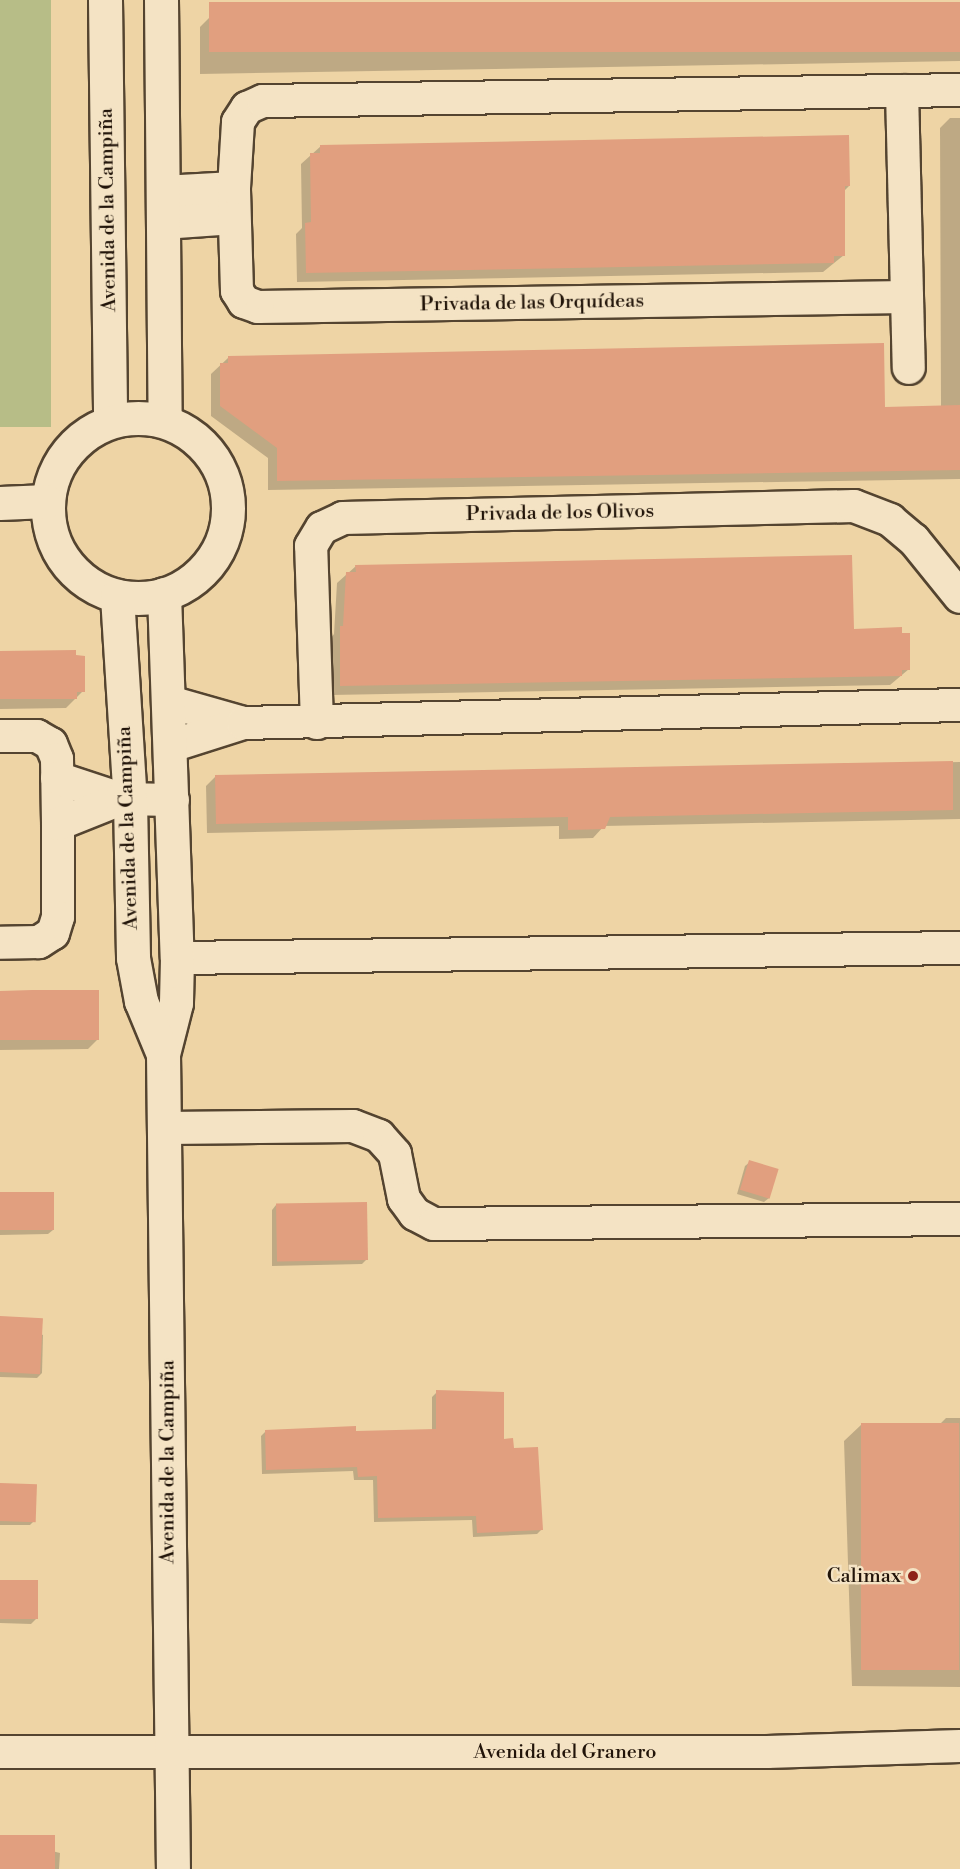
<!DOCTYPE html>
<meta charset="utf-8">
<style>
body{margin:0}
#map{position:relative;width:960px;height:1869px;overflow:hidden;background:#eed4a5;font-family:"Libre Bodoni",serif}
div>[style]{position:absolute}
.green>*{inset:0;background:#b7bd87;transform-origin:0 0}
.shadow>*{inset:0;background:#0003}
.building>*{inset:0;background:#e19f7f;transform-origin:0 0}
.roads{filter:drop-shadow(2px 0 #544430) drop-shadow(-2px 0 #544430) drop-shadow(0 2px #544430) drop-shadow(0 -2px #544430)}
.minor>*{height:32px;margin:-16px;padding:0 16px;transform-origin:16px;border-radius:16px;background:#f4e3c4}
.tertiary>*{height:33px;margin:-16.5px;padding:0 16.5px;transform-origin:16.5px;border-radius:16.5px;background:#f4e3c4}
.tertiary>.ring{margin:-16.5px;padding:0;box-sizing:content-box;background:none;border:33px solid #f4e3c4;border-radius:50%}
.dots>*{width:16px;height:16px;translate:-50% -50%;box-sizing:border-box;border:3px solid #f4e3c4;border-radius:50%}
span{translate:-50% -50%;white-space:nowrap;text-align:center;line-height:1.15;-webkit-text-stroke:4.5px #f4e3c4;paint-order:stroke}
.street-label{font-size:20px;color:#211409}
.poi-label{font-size:20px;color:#211409}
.right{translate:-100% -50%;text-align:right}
</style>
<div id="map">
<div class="green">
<div style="left:0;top:0;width:51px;height:427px"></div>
</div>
<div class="shadow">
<div style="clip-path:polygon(960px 4px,960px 61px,200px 74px,200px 27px,209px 18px)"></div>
<div style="clip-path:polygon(950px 118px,960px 118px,960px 479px,268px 490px,268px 458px,211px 416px,211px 374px,228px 358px,883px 408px,941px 407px,940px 128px)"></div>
<div style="clip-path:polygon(321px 146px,849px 186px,844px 191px,844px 255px,823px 272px,297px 282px,296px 234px,302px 228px,301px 164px)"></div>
<div style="clip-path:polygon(356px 566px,852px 630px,909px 669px,890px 685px,331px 695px,331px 638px,334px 634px,337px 583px)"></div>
<div style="clip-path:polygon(0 652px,83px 691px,66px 708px,0 709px)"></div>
<div style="clip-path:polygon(960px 762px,960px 819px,604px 826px,593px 838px,559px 839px,559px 826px,207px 833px,206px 786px,216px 776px)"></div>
<div style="clip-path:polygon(0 993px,98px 1039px,88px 1049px,0 1050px)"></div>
<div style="clip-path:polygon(750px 1162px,769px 1198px,764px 1202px,737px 1194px,745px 1166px)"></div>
<div style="clip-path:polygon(0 1194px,53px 1230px,48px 1234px,0 1235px)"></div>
<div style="clip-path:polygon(276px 1205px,367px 1259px,362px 1264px,272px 1266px,272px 1210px)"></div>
<div style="clip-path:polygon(0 1318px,43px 1335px,42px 1373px,37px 1378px,0 1377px)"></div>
<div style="clip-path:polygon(437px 1392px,512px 1450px,542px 1529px,537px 1534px,473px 1537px,472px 1520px,374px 1522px,373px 1480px,354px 1480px,353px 1471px,262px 1474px,261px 1436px,266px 1431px,432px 1431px,432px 1397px)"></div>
<div style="clip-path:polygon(946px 1418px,960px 1418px,960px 1687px,852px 1686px,844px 1441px,862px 1424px,940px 1424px)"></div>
<div style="clip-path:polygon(0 1485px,35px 1520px,30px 1525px,0 1525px)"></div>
<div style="clip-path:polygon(0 1581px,36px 1619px,31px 1624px,0 1623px)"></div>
<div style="clip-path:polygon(0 1838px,60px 1853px,59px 1869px,0 1869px)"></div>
</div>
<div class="building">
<div style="left:960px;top:2px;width:50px;height:751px;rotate:90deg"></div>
<div style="clip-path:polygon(849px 135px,850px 186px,845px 186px,845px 256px,834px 256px,834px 263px,306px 273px,305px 223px,311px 222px,310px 153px,320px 153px,320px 145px)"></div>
<div style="clip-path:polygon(884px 343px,885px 407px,960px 405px,960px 470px,277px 481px,277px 448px,220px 406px,220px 363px,228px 363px,228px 356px)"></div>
<div style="clip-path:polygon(852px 555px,854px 629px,902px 627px,902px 633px,910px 633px,910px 670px,902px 670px,902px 676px,340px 686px,340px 626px,343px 626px,346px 572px,356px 572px,355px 565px)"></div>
<div style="clip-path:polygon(76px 650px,76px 655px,85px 656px,85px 692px,77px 692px,77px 699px,0 699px,0 651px)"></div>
<div style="clip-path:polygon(953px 761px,953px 810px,610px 817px,605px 829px,568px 830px,568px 817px,216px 824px,215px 775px)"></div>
<div style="clip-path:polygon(32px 990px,99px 990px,99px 1040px,0 1040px,0 991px)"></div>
<div style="left:749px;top:1160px;width:31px;height:31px;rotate:17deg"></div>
<div style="left:54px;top:1192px;width:38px;height:54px;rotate:90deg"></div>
<div style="left:367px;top:1202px;width:58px;height:91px;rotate:89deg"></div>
<div style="left:0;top:1316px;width:43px;height:56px;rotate:3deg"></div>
<div style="clip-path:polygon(436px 1390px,504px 1392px,504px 1439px,513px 1438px,514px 1448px,538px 1447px,543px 1530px,477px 1533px,476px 1516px,378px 1518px,377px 1476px,358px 1477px,357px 1467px,266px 1470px,265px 1430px,356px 1426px,356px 1431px,436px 1429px)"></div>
<div style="left:861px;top:1423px;width:98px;height:247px"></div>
<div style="left:0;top:1483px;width:37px;height:38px;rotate:2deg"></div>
<div style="left:0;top:1580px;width:38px;height:39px"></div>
<div style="left:0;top:1835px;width:55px;height:34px"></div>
</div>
<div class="roads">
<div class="minor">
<div style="left:902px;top:91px;width:277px;rotate:88.6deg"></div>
<div style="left:163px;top:192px;width:71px;rotate:-3.2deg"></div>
<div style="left:163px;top:223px;width:71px;rotate:-4deg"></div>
<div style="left:907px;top:297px;width:649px;rotate:179.12deg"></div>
<div style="left:258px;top:307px;width:15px;rotate:-160deg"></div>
<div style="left:244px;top:302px;width:13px;rotate:-122deg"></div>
<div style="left:237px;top:291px;width:103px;rotate:-91.7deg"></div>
<div style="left:234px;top:188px;width:66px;rotate:-86.5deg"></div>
<div style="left:238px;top:122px;width:17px;rotate:-57deg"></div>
<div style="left:247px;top:108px;width:17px;rotate:-24deg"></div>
<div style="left:263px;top:101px;width:697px;rotate:-0.9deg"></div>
<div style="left:169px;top:702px;width:77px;rotate:15.8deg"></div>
<div style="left:317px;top:723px;width:177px;rotate:-91.9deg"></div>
<div style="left:311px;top:546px;width:21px;rotate:-59deg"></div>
<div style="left:322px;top:528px;width:23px;rotate:-25deg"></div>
<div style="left:343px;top:518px;width:511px;rotate:-1.35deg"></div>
<div style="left:854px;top:506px;width:39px;rotate:21deg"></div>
<div style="left:890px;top:520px;width:31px;rotate:40deg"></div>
<div style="left:914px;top:540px;width:73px;rotate:51.1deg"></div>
<div style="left:0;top:736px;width:37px"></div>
<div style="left:37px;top:736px;width:16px;rotate:30deg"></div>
<div style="left:51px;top:744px;width:16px;rotate:68deg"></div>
<div style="left:57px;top:759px;width:65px;rotate:89.1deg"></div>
<div style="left:58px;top:824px;width:93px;rotate:90deg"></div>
<div style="left:58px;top:917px;width:17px;rotate:107deg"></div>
<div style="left:53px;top:933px;width:17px;rotate:147deg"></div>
<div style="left:39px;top:942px;width:39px;rotate:179deg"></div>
<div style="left:171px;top:746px;width:76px;rotate:-17.7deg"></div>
<div style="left:243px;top:723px;width:717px;rotate:-1.44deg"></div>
<div style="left:57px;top:778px;width:67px;rotate:18.2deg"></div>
<div style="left:58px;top:824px;width:68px;rotate:-21.6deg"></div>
<div style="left:121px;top:799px;width:52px;rotate:1.1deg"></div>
<div style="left:177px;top:958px;width:783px;rotate:-0.73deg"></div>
<div style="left:166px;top:1128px;width:187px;rotate:-0.6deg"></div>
<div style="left:353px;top:1126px;width:28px;rotate:21deg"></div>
<div style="left:379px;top:1136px;width:24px;rotate:48deg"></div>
<div style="left:395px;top:1154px;width:46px;rotate:78.7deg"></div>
<div style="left:404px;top:1199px;width:19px;rotate:54deg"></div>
<div style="left:415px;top:1214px;width:21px;rotate:28deg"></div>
<div style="left:434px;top:1224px;width:526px;rotate:-0.54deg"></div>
<div style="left:0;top:1752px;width:767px"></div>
<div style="left:767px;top:1752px;width:193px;rotate:-1.8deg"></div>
</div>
<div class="tertiary">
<div style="left:105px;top:0;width:421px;rotate:89.3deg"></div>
<div style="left:161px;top:0;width:421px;rotate:89.5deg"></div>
<div class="ring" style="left:48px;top:418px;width:147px;height:147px"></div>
<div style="left:0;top:503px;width:47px;rotate:-2.4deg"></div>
<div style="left:164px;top:594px;width:364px;rotate:88deg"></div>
<div style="left:177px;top:958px;width:45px;rotate:91.3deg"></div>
<div style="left:176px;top:1003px;width:53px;rotate:104.3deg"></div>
<div style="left:163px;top:1054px;width:815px;rotate:89.3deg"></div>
<div style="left:117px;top:596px;width:204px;rotate:86.4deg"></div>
<div style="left:130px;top:800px;width:158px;rotate:88.9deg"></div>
<div style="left:133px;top:958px;width:44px;rotate:79.5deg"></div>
<div style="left:141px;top:1001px;width:57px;rotate:67.5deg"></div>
</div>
</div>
<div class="dots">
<div style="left:913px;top:1576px;background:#8f2418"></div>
</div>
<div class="street-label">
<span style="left:108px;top:210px;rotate:-91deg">Avenida de la Campiña</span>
<span style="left:532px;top:303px;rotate:-1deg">Privada de las Orquídeas</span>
<span style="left:560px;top:513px;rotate:-1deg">Privada de los Olivos</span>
<span style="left:128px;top:828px;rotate:-92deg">Avenida de la Campiña</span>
<span style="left:168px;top:1462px;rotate:-90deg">Avenida de la Campiña</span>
<span style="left:565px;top:1752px">Avenida del Granero</span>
</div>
<div class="poi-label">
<span class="right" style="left:901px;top:1576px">Calimax</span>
</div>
</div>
